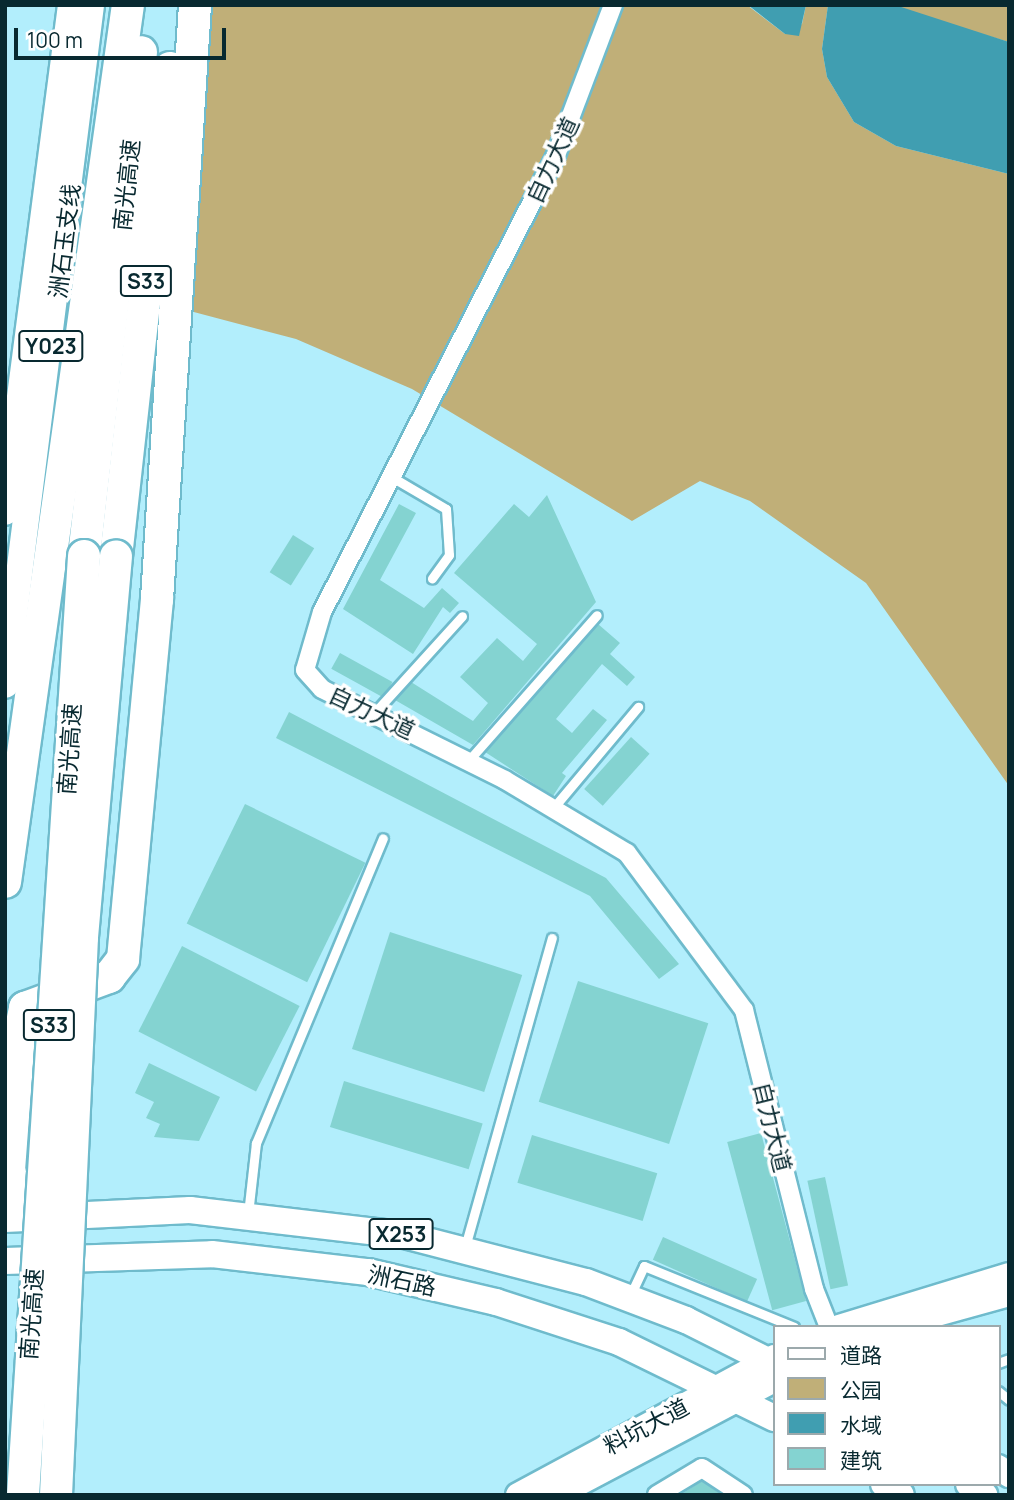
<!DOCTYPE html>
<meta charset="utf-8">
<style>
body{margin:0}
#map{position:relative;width:1014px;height:1500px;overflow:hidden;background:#b2eefc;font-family:Manrope,"Noto Sans SC",sans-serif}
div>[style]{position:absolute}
.green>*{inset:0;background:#c0af78}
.water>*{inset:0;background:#409eb1}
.building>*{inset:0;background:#84d3d1;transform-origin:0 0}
.roads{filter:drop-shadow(2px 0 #6fbbcc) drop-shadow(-2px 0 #6fbbcc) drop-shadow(0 2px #6fbbcc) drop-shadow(0 -2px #6fbbcc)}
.lane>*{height:9px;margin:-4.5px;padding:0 4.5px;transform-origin:4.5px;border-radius:4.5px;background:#fff}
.street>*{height:18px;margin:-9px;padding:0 9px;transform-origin:9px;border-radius:9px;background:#fff}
.secondary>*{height:24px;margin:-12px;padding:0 12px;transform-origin:12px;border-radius:12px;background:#fff}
.primary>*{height:26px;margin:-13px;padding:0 13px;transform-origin:13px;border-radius:13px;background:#fff}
.highway>*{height:32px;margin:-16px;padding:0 16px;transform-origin:16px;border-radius:16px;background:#fff}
.bridges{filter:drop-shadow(2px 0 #6fbbcc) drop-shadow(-2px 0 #6fbbcc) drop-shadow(0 2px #6fbbcc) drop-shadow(0 -2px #6fbbcc)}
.highway-bridge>*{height:32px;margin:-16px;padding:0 16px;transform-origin:16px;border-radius:16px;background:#fff}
span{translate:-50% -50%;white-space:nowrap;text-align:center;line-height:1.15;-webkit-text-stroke:7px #fff;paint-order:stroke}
.shield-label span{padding:2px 5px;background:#fff;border:2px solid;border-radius:5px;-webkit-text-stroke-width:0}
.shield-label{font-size:21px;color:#082930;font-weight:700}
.street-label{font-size:23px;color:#082930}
.frame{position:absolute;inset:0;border:7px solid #082930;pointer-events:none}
.legend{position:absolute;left:773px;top:1325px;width:228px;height:161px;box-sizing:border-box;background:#fff;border:2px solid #9ca9ac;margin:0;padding:9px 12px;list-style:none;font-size:21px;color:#082930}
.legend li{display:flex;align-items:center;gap:14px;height:35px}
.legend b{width:35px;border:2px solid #9ca9ac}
.scale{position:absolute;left:14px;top:28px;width:212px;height:32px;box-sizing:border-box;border:4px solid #082930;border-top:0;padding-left:9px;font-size:21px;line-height:24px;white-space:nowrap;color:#082930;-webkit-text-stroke:5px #fff;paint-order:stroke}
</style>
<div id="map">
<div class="green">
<div style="clip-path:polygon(212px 5px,747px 5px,785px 34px,802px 24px,806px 5px,828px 5px,822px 49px,827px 77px,854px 122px,896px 146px,1009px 174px,1009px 786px,866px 583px,750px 501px,700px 481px,632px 521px,412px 389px,296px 339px,190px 311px)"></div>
<div style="clip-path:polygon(895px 5px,1009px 5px,1009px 42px,910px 13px)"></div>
</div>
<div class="water">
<div style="clip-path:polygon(748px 5px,806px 5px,799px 36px,785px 34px)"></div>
<div style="clip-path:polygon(828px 5px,895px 5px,1009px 42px,1009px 174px,896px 146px,854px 122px,827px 77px,822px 49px)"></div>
</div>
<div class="building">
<div style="clip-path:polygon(547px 495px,596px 602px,473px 745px,395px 700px,411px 682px,473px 721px,488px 703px,460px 677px,497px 638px,523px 661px,537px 644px,454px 573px,514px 504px,529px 517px)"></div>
<div style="clip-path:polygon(399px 504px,416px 513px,380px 580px,424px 608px,442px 588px,459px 603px,450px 613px,443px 607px,413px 654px,343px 609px)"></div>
<div style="left:293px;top:535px;width:25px;height:44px;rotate:32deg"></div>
<div style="clip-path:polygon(598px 624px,620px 643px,610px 654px,635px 677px,627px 686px,602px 664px,556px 719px,572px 733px,593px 709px,607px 720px,562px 773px,566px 776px,553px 796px,485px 752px)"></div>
<div style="left:340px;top:653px;width:60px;height:18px;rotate:29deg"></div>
<div style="clip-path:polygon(289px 712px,606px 878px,679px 964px,659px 979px,590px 896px,276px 738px)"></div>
<div style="left:631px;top:737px;width:25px;height:70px;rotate:42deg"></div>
<div style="left:245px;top:804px;width:134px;height:133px;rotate:26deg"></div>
<div style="left:390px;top:932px;width:139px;height:123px;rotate:18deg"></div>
<div style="left:182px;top:946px;width:132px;height:96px;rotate:27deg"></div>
<div style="left:578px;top:981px;width:137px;height:127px;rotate:18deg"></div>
<div style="clip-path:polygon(149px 1063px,220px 1097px,199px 1141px,154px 1137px,160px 1124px,146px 1118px,154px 1102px,135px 1093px)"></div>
<div style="left:344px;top:1081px;width:145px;height:48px;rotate:17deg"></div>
<div style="left:761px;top:1133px;width:174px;height:35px;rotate:75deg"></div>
<div style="left:532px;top:1135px;width:131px;height:50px;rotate:17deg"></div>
<div style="left:825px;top:1177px;width:111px;height:18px;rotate:78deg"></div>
<div style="left:663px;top:1237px;width:103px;height:25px;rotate:24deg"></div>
<div style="clip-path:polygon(702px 1481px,722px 1495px,680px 1495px)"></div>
</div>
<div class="roads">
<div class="lane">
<div style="left:390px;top:476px;width:65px;rotate:30.5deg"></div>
<div style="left:446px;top:509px;width:46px;rotate:86.3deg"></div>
<div style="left:449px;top:555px;width:29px;rotate:126deg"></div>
<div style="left:376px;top:711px;width:128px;rotate:-47.8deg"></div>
<div style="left:469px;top:760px;width:193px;rotate:-48.6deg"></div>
<div style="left:554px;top:807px;width:131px;rotate:-50deg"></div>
<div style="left:248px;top:1214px;width:71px;rotate:-83.6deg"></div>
<div style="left:256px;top:1143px;width:330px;rotate:-67.4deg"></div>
<div style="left:465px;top:1247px;width:321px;rotate:-74.3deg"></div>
<div style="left:630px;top:1296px;width:33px;rotate:-65deg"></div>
<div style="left:644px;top:1266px;width:162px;rotate:22.1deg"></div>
<div style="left:998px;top:1363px;width:12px;rotate:-20deg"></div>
<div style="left:998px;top:1391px;width:14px;rotate:39deg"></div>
</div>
<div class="street">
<div style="left:613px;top:5px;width:160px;rotate:110.8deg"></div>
<div style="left:556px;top:155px;width:513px;rotate:117.11deg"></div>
<div style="left:322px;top:612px;width:60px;rotate:106.3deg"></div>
<div style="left:305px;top:670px;width:25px;rotate:48deg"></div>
<div style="left:322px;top:689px;width:204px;rotate:26.4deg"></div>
<div style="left:505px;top:780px;width:142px;rotate:30.9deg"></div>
<div style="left:627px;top:853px;width:196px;rotate:53.3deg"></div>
<div style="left:744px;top:1010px;width:288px;rotate:75.9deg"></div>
<div style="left:814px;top:1289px;width:41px;rotate:68.5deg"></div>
<div style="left:657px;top:1495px;width:52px;rotate:-31deg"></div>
<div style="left:702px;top:1468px;width:49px;rotate:33.4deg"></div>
</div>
<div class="secondary">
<div style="left:839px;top:1327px;width:178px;rotate:-17deg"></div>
<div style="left:890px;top:1327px;width:123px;rotate:-15.5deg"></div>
<div style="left:998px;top:1467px;width:14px;rotate:36deg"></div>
<div style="left:518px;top:1495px;width:291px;rotate:-28.3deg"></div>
<div style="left:557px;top:1495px;width:246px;rotate:-27.9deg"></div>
</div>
<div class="primary">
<div style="left:5px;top:512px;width:511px;rotate:-82.58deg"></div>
<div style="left:5px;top:685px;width:685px;rotate:-82.79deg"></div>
<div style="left:5px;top:1219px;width:185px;rotate:-2.8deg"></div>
<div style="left:190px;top:1210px;width:215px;rotate:6.7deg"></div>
<div style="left:404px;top:1235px;width:188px;rotate:14.5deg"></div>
<div style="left:586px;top:1282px;width:107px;rotate:20.8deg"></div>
<div style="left:686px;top:1320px;width:98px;rotate:26.6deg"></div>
<div style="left:5px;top:1261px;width:207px;rotate:-1.9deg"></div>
<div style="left:212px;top:1254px;width:157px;rotate:6.6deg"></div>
<div style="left:368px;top:1272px;width:131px;rotate:13.2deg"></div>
<div style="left:496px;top:1302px;width:129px;rotate:18deg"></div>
<div style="left:619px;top:1342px;width:173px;rotate:26.1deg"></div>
<div style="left:884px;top:1484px;width:20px;rotate:33deg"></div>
<div style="left:969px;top:1484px;width:19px;rotate:36deg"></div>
</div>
<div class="highway">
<div style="left:84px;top:556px;width:507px;rotate:-83.55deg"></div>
<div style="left:116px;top:557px;width:492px;rotate:-83.7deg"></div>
<div style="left:5px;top:882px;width:886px;rotate:-82.02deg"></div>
<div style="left:47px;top:1214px;width:39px;rotate:-145deg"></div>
<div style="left:15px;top:1192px;width:23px;rotate:-105deg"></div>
<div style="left:9px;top:1170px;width:133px;rotate:-85.7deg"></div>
<div style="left:19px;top:1037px;width:30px;rotate:-78deg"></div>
<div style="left:25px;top:1008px;width:90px;rotate:-20.3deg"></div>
<div style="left:109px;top:977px;width:23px;rotate:-52deg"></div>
<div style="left:123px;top:959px;width:362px;rotate:-84.6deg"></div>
<div style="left:157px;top:599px;width:595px;rotate:-86.34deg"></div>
</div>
</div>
<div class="bridges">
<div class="highway-bridge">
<div style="left:23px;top:1495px;width:941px;rotate:-86.28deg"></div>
<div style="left:56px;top:1495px;width:559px;rotate:-87.33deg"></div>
<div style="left:82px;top:937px;width:382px;rotate:-84.9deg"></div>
</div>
</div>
<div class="shield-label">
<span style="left:146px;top:281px">S33</span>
<span style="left:51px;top:346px">Y023</span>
<span style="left:49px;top:1025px">S33</span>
<span style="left:401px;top:1234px">X253</span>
</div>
<div class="street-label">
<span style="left:552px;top:160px;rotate:-65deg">自力大道</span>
<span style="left:126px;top:185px;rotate:-84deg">南光高速</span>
<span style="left:64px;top:241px;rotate:-83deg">洲石玉支线</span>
<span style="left:372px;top:712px;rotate:25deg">自力大道</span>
<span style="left:69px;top:749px;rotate:-86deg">南光高速</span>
<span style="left:773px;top:1127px;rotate:76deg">自力大道</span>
<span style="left:402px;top:1280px;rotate:12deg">洲石路</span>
<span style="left:31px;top:1314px;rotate:-86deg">南光高速</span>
<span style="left:646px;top:1426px;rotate:-28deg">料坑大道</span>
</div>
<div class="frame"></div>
<ul class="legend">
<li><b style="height:9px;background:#fff"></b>道路</li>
<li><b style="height:19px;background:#c0af78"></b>公园</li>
<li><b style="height:19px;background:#409eb1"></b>水域</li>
<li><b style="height:19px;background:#84d3d1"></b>建筑</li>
</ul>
<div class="scale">100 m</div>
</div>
